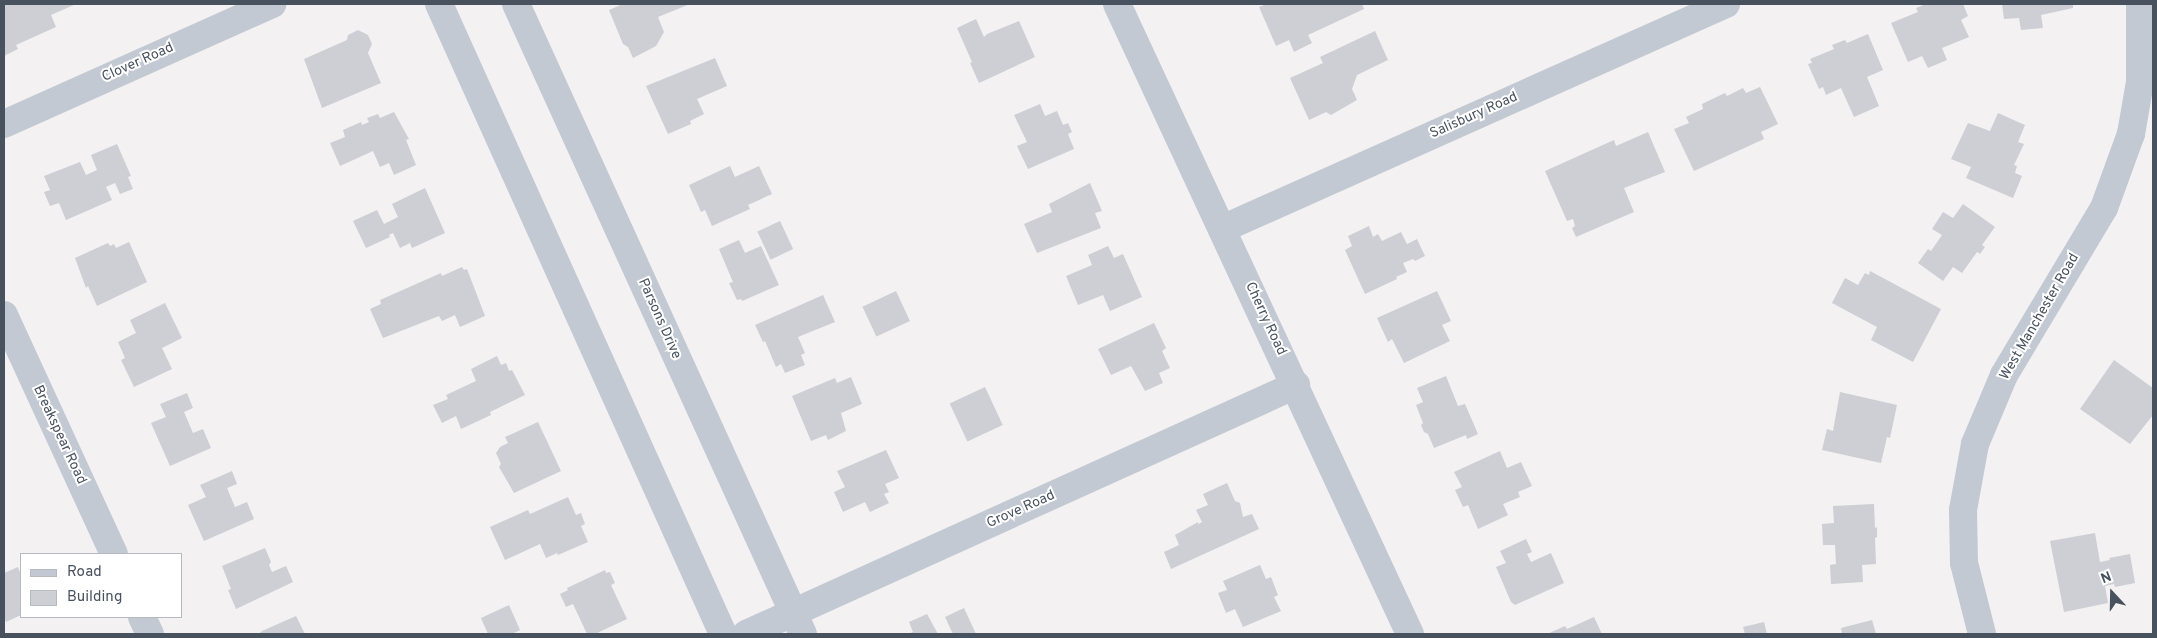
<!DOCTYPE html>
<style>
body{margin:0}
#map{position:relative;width:2157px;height:638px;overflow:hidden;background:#f3f1f1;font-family:Overpass,sans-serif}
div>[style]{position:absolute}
.building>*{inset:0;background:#cdcfd5;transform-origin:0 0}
.minor>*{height:28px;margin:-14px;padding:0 14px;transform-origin:14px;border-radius:14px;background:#c2c9d3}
span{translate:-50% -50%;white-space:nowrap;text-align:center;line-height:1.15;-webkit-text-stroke:4px #fff;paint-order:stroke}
.street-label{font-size:14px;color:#48525f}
.frame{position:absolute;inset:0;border:5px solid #48525f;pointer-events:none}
.legend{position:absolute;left:20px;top:553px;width:162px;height:65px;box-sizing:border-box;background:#fff;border:1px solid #b6babf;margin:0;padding:6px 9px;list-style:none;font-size:15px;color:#48525f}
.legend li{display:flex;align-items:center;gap:10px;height:25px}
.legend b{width:25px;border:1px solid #b6babf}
.north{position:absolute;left:2087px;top:568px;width:50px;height:50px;-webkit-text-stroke:4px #fff;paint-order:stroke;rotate:339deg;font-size:14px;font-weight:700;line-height:20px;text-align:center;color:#48525f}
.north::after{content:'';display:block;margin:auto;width:18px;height:22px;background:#48525f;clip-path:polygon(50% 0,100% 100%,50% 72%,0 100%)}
</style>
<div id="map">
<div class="building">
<div style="clip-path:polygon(4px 4px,76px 4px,51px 15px,56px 27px,16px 45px,18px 49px,4px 56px)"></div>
<div style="clip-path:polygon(623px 4px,690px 4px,658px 17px,664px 32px,656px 46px,633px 58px,628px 47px,623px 44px,609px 10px)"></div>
<div style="clip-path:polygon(1267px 4px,1362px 4px,1364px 9px,1308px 35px,1312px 43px,1294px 52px,1289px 40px,1276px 46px,1259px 7px)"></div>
<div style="clip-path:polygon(1926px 4px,1963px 4px,1968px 16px,1961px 20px,1969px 37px,1942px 48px,1947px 60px,1928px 68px,1922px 56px,1908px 62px,1891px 23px,1918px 12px,1916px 8px)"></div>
<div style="clip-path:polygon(2002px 4px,2073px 4px,2073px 8px,2041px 15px,2043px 28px,2021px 30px,2019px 18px,2004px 19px)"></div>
<div style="clip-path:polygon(976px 19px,984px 37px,987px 34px,1019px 21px,1035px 57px,979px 83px,970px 63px,972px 62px,957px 28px)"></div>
<div style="clip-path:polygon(358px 30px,368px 35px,372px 44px,368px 53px,381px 83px,322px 108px,304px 59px,347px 40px,348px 35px)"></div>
<div style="clip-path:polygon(1375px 31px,1388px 60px,1357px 75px,1352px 89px,1357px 100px,1331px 115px,1326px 112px,1309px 120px,1290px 78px,1323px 63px,1320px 57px)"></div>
<div style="clip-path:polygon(1868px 34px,1883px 70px,1867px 77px,1879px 106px,1854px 117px,1841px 88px,1826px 95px,1823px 87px,1819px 89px,1808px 64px,1812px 63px,1810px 59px,1834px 49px,1832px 45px,1845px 40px,1847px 43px)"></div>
<div style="clip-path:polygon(715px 58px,727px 86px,697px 99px,704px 114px,690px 121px,691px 124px,668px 134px,646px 86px)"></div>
<div style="clip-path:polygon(1760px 87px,1778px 124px,1761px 132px,1764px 139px,1694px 171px,1674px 129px,1689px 123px,1686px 117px,1703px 109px,1702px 104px,1725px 93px,1727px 96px,1743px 88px,1746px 93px)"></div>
<div style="clip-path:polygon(1040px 104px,1045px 116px,1057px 111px,1063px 125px,1068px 123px,1072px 132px,1068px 134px,1074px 149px,1028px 169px,1017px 146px,1027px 142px,1014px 115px)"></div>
<div style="clip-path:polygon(394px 112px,409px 139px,406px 140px,416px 165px,394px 175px,389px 163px,380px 167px,373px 151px,340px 166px,330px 143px,345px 137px,343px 130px,361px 122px,362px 125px,369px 122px,367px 118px,378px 114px,380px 118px)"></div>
<div style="clip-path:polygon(1998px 113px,2025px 125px,2018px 142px,2024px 144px,2014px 165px,2017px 166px,2015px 173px,2022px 176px,2013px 198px,1966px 178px,1971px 167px,1951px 159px,1968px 123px,1990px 131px)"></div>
<div style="clip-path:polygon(1648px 132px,1665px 172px,1624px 188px,1634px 212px,1576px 237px,1572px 228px,1575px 226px,1573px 219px,1567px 221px,1545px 171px,1614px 140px,1616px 146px)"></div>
<div style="clip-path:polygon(117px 144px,131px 176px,128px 177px,133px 189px,120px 194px,115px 183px,106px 187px,112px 200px,66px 220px,59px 203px,50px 206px,44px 192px,50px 190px,44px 176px,80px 162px,86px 175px,97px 170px,91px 155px)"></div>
<div style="clip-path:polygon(730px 166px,735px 177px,759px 166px,772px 194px,748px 205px,750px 209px,712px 226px,705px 210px,701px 212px,689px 185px)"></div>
<div style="clip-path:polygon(1090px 183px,1102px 211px,1095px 213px,1101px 228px,1037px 253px,1024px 224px,1052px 212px,1049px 204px)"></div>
<div style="clip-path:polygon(425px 188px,445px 233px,412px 248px,410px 243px,400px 248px,393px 233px,389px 235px,390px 237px,366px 248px,353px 221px,377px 210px,384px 224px,398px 217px,392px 204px)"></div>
<div style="clip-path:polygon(1963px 204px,1995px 227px,1982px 245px,1985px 247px,1980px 254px,1977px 252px,1962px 273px,1953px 267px,1943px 281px,1918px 263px,1928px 249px,1931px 251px,1942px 235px,1932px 229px,1943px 212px,1953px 218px)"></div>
<div style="left:780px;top:221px;width:31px;height:25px;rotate:65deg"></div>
<div style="clip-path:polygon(1369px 226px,1373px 237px,1378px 234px,1382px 241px,1401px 232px,1407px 244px,1417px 239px,1425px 256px,1415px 261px,1413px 259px,1403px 263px,1407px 272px,1396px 277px,1397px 279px,1365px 294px,1345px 250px,1352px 246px,1348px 236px)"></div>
<div style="clip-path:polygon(739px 240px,745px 253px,761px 246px,779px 285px,742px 301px,741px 299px,737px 300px,729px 283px,733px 282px,719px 249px)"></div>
<div style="clip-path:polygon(129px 242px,147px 282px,97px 306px,88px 286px,86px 288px,75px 258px,108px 243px,110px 246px,114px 244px,116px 248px)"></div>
<div style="clip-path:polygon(1108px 246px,1114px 258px,1123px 254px,1142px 297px,1110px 311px,1103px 295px,1078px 305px,1066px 276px,1092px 265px,1088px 255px)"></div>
<div style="clip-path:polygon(462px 267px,464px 270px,467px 269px,485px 316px,460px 327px,455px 315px,442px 321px,439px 316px,383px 338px,370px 309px,381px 304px,380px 300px,441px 273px,442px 276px)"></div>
<div style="clip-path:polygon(1870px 271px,1941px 309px,1913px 362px,1871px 340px,1877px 327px,1832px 303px,1845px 278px,1858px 285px,1865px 273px,1869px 275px)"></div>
<div style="left:896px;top:291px;width:33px;height:37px;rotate:65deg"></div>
<div style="clip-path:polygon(1437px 291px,1451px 321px,1442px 325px,1450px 341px,1404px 363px,1392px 339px,1388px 342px,1377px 318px)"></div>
<div style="clip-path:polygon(823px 295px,835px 322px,798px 337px,805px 353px,801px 355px,805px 365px,785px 373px,781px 364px,776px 367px,765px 341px,763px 342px,755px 325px)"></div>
<div style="clip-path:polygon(165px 303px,182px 338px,162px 348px,172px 369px,134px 387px,121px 360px,125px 358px,118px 342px,136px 333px,130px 320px)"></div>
<div style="clip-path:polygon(1154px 323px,1166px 348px,1162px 351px,1170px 368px,1159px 373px,1163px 383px,1145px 391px,1131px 366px,1111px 375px,1098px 349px)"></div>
<div style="clip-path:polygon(497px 356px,501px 365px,506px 363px,509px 371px,512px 370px,525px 395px,490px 412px,491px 415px,461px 429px,456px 416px,442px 423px,433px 405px,448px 399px,446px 395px,476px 381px,471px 369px)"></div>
<div style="clip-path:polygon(2114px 360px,2153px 388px,2153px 415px,2130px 444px,2080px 409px)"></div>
<div style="clip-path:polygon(1446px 376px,1458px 406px,1465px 404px,1478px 434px,1467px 439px,1466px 435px,1434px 448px,1428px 434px,1424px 432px,1421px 425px,1423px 423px,1416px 405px,1423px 402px,1417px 388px)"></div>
<div style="clip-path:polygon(851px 377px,862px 404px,841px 413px,846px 431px,828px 440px,826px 435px,811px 441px,792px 396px,835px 378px,837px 383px)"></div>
<div style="left:985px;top:387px;width:42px;height:39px;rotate:65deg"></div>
<div style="clip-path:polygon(1840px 392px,1897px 405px,1890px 438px,1887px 437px,1881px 463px,1822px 450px,1827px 429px,1833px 431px)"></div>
<div style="clip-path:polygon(187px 393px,193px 408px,184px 412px,193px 433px,203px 429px,211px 448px,170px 466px,151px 423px,166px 417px,160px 404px)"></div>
<div style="clip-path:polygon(538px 422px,561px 471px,514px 493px,499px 467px,501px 464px,496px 453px,500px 447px,508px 443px,505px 437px)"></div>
<div style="clip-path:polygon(886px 450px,899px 478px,885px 484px,889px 492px,884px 494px,889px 503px,870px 512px,865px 502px,843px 512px,834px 492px,845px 487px,837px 471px)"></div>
<div style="clip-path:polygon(1500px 451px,1507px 468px,1521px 462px,1532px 486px,1518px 492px,1520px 497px,1503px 504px,1508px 515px,1478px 529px,1468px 505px,1463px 507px,1455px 490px,1462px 487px,1454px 472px)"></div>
<div style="clip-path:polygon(232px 471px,237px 484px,227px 488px,235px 507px,247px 502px,254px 519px,204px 541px,188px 505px,206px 497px,200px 485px)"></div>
<div style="clip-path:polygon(1227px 483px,1235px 501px,1240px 503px,1243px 517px,1252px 514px,1259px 529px,1171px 569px,1164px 552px,1179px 545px,1175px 535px,1198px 522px,1198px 524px,1202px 522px,1196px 510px,1208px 505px,1203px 494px)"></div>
<div style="clip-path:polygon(568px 497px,576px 515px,581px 513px,585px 524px,581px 526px,588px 542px,558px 555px,557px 553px,546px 558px,540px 544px,505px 560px,490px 527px,528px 510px,530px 514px)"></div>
<div style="clip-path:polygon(1874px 504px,1875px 528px,1877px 527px,1877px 537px,1875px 538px,1876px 564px,1862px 565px,1863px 582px,1831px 584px,1830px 565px,1836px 564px,1835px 545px,1823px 545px,1822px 524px,1834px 523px,1833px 506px)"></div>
<div style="clip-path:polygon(2095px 533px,2100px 562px,2110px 560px,2109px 558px,2130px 554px,2135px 583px,2115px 587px,2114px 584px,2105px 586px,2108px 603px,2064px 612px,2050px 541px)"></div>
<div style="clip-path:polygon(1526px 539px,1532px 552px,1527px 554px,1531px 562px,1551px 553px,1564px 583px,1515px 605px,1511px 602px,1496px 567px,1506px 563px,1500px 551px)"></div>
<div style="clip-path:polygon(265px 548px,271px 562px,269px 565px,272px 572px,286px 566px,293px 582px,236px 609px,228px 590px,231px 589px,222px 566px)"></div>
<div style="clip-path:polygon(1260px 565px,1266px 579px,1271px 577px,1278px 595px,1274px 597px,1281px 611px,1243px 627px,1235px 609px,1226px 613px,1218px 593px,1227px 590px,1223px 581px)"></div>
<div style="clip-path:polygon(18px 567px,21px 575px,21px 615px,6px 622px,4px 617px,4px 573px)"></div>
<div style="clip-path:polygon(605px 570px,606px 573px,610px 572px,615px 583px,611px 585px,627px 619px,595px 634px,587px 634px,573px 604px,566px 607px,560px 594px,568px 590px,567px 588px)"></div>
<div style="clip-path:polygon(509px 605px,520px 630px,512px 634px,488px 634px,481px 618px)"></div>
<div style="clip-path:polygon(964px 608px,976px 634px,953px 634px,945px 617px)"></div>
<div style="clip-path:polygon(927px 614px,938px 634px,908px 634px,913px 632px,909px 622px)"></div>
<div style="clip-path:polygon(296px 616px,305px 634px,259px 634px,262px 631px)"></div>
<div style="clip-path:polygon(1594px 617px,1602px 634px,1547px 634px,1565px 626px,1567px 629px)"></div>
<div style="clip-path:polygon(1872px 620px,1876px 634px,1842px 634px,1841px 628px)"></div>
<div style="clip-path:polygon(1764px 622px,1767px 634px,1745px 634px,1743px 627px)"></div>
</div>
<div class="minor">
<div style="left:439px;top:4px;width:691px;rotate:65.73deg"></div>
<div style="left:516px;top:4px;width:692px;rotate:65.51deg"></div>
<div style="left:1117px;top:4px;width:695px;rotate:65.06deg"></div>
<div style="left:4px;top:124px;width:294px;rotate:-24.1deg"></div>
<div style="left:1222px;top:229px;width:552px;rotate:-24.06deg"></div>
<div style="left:4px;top:315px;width:263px;rotate:65.3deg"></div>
<div style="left:142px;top:617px;width:19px;rotate:65deg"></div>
<div style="left:746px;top:634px;width:604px;rotate:-24.36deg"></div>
<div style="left:1982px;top:634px;width:73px;rotate:-104.2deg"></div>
<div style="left:1964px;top:563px;width:53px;rotate:-91.1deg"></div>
<div style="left:1963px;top:510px;width:67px;rotate:-79.7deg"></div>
<div style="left:1975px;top:444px;width:75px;rotate:-67.2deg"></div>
<div style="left:2004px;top:375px;width:195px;rotate:-59.1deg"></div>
<div style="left:2104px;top:208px;width:79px;rotate:-70deg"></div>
<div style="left:2131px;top:134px;width:53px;rotate:-80.2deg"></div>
<div style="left:2140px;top:82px;width:78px;rotate:-90deg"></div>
</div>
<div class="street-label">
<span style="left:138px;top:63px;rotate:-24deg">Clover Road</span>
<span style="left:1474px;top:116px;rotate:-24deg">Salisbury Road</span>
<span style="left:2040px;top:317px;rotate:-60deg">West Manchester Road</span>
<span style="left:659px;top:319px;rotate:66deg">Parsons Drive</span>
<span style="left:1265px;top:319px;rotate:65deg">Cherry Road</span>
<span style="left:59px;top:435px;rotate:65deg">Breakspear Road</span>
<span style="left:1021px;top:510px;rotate:-24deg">Grove Road</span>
</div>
<div class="frame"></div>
<ul class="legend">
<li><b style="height:6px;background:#c2c9d3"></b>Road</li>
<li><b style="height:14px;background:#cdcfd5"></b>Building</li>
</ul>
<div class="north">N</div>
</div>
